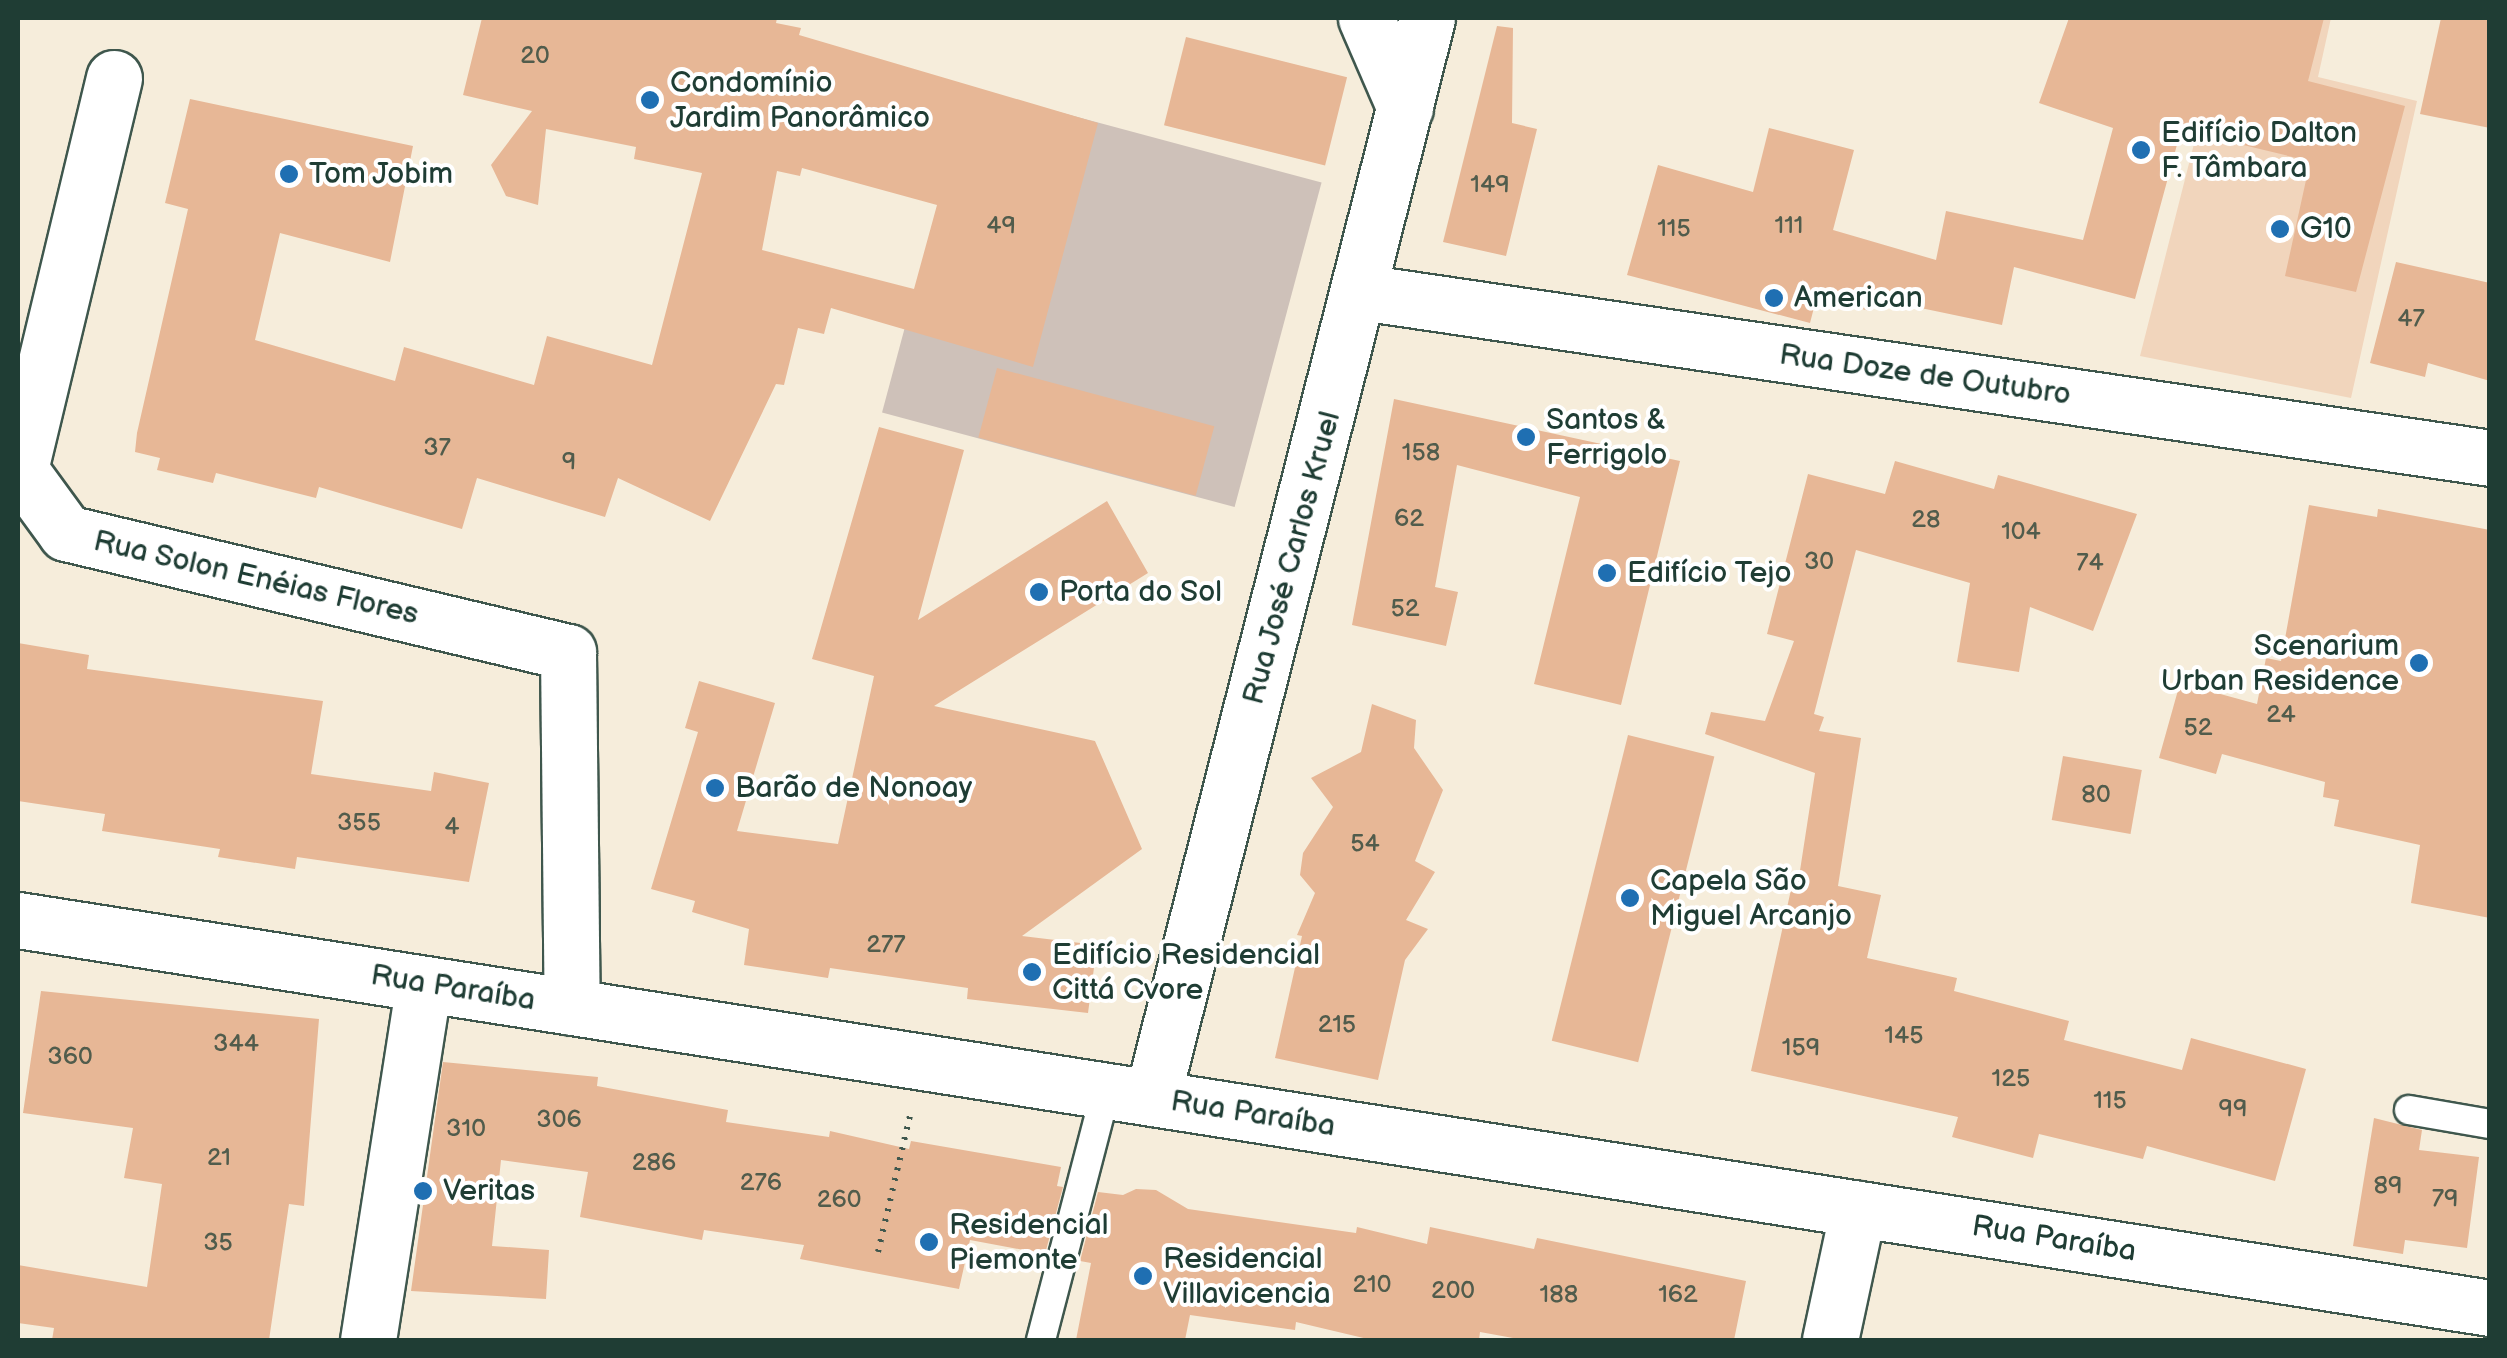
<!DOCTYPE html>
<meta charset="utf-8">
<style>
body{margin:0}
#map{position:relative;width:2507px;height:1358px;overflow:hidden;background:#f6eddb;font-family:"Balsamiq Sans",sans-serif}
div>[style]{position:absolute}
.built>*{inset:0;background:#f1d5bc}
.industrial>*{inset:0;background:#cec1b9;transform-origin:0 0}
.building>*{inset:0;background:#e7b796;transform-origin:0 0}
.path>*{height:6px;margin-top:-3px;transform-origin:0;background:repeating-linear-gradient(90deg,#3f574d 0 2.5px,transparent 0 10.5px)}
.roads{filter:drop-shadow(2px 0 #3f574d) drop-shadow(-2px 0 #3f574d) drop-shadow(0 2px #3f574d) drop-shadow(0 -2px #3f574d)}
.lane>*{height:28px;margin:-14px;padding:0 14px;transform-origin:14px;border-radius:14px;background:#fff}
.street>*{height:55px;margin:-27.5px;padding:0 27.5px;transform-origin:27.5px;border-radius:27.5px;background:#fff}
.dots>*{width:28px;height:28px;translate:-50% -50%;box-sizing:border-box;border:5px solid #fff;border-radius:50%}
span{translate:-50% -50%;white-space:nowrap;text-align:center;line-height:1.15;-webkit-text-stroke:8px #fff;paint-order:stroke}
.number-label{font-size:25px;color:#515c4c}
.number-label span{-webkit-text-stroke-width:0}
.poi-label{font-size:30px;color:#1f3d34}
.left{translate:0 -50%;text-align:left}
.right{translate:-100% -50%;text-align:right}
.street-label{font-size:30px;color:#1f3d34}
.frame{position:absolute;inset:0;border:20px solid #1f3d34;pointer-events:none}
</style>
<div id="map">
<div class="built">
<div style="clip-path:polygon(2226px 18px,2331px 18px,2318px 77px,2417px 101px,2351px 398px,2140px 356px)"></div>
</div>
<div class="industrial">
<div style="left:969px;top:88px;width:365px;height:336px;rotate:15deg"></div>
</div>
<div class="building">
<div style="clip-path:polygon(evenodd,482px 18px,777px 18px,776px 23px,801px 28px,799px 35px,1098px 123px,1033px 367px,831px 308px,824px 334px,798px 328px,784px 385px,776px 384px,710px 521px,618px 478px,605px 517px,477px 478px,462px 529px,319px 487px,316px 498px,216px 473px,213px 483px,157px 470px,160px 458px,135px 452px,137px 433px,188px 209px,165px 203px,190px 99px,413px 146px,390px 262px,280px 233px,255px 340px,395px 381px,404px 347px,534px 385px,547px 336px,652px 365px,702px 173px,634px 159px,636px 147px,546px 129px,538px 205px,506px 196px,491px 165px,532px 111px,463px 95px,482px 18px,802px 168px,937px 205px,914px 289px,762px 250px,777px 171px,800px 176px,802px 168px)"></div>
<div style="clip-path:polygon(2069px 18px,2324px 18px,2308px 81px,2405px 106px,2356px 292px,2285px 276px,2308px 171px,2298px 169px,2301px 159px,2181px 130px,2135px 299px,2014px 267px,2002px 325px,1873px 298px,1869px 311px,1817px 296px,1810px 323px,1627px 275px,1658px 165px,1753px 192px,1769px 128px,1854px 150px,1833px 230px,1936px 260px,1946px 211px,2083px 240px,2113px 128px,2039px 103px)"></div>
<div style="clip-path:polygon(2441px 18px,2490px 18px,2490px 128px,2420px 114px)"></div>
<div style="clip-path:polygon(1497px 26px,1513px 28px,1512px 123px,1537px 129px,1506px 256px,1443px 242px)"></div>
<div style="left:1186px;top:37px;width:166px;height:91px;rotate:14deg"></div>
<div style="clip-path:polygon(2396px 262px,2490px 283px,2490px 381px,2428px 363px,2425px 377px,2370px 363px)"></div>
<div style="left:997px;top:368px;width:225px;height:72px;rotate:15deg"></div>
<div style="clip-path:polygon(1394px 399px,1680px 461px,1621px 705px,1534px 684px,1580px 497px,1457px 465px,1435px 587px,1458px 592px,1446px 646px,1352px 625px)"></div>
<div style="clip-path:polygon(879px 427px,964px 450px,918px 620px,1107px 501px,1148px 573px,934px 706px,1095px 741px,1142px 849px,1022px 936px,1097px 945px,1088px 1013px,967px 999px,968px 988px,830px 968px,828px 978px,744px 965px,749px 929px,692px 912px,695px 901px,651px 889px,698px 732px,685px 728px,699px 681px,775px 703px,737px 831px,838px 844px,874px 676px,812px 659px)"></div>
<div style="clip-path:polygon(1895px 461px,1994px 489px,1998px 475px,2137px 514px,2093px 631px,2030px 607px,2019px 672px,1957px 662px,1970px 583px,1856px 550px,1814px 714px,1824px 717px,1819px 731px,1861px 738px,1838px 886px,1881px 895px,1867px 958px,1957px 978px,1954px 991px,2069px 1021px,2064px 1040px,2182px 1070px,2191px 1038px,2306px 1069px,2275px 1181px,2147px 1146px,2143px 1159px,2039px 1134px,2033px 1158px,1952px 1137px,1958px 1117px,1751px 1071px,1794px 876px,1799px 877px,1815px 773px,1705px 734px,1711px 712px,1765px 721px,1794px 641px,1767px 634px,1808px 474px,1885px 494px)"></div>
<div style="clip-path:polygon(2309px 505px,2377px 517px,2378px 509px,2490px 530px,2490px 918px,2411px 903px,2420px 845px,2334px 826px,2339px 800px,2323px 797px,2325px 782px,2222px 754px,2216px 774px,2159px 758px,2180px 683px,2257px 704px,2266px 658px,2281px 661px)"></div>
<div style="clip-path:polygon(18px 643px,89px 655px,87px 669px,323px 701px,311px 774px,431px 791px,434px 772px,489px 783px,469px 882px,297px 857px,295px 869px,218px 857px,220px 849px,102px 831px,105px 814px,18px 801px)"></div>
<div style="clip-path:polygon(1372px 704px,1416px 720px,1414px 748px,1443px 790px,1415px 861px,1435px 872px,1406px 920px,1428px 929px,1405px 960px,1378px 1080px,1275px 1058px,1302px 936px,1297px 935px,1315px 893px,1300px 875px,1303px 853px,1333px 807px,1311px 778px,1361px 752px)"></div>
<div style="left:1628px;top:735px;width:89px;height:315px;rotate:14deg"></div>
<div style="left:2063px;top:756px;width:80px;height:65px;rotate:10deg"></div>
<div style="clip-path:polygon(41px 991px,319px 1019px,304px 1206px,289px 1204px,269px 1340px,52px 1340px,54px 1328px,18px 1323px,18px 1265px,147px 1287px,162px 1184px,124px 1178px,133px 1128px,23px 1113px)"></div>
<div style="clip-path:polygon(443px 1062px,598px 1077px,597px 1086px,728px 1110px,726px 1122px,829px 1137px,830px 1131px,909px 1149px,911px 1141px,1061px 1167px,1057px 1186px,1063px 1187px,1045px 1254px,970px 1240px,959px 1289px,800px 1259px,804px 1245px,704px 1230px,702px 1240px,580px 1217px,588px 1172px,501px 1160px,492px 1246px,549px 1250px,546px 1299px,411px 1291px)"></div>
<div style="clip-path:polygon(2374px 1118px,2422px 1130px,2419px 1150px,2479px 1157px,2467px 1248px,2405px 1240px,2403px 1254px,2353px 1246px)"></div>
<div style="clip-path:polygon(1136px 1189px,1156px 1190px,1188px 1209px,1356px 1233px,1357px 1227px,1427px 1244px,1430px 1227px,1534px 1249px,1537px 1238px,1746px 1281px,1734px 1340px,1524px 1340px,1480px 1332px,1479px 1340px,1372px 1340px,1296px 1322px,1295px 1330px,1190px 1315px,1185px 1340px,1076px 1340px,1091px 1263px,1080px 1261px,1098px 1192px,1123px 1195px)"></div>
</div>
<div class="path">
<div style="left:878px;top:1252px;width:145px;rotate:-76.8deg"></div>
</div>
<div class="roads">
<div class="lane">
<div style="left:2409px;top:1110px;width:82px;rotate:9.8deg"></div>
<div style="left:1041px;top:1340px;width:257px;rotate:-75.4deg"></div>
</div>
<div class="street">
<div style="left:1366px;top:18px;width:98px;rotate:66.6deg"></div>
<div style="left:114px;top:78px;width:403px;rotate:103.5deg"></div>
<div style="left:20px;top:470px;width:78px;rotate:53.9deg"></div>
<div style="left:66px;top:533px;width:516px;rotate:13.34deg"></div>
<div style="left:568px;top:652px;width:355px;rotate:89.4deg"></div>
<div style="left:1361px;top:292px;width:1141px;rotate:8.36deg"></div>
<div style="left:18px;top:920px;width:2502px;rotate:8.92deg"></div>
<div style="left:1152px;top:1098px;width:1114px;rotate:-75.71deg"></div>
<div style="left:368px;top:1340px;width:360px;rotate:-81.1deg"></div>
<div style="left:1830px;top:1340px;width:134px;rotate:-77.9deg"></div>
</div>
</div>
<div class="dots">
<div style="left:650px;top:100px;background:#1f6fb2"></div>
<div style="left:2141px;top:150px;background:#1f6fb2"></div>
<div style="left:289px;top:174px;background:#1f6fb2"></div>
<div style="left:2280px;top:229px;background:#1f6fb2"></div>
<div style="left:1774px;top:298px;background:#1f6fb2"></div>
<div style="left:1526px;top:437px;background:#1f6fb2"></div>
<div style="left:1607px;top:573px;background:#1f6fb2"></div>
<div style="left:1039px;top:592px;background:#1f6fb2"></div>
<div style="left:2419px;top:663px;background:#1f6fb2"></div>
<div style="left:715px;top:788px;background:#1f6fb2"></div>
<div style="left:1630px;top:898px;background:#1f6fb2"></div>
<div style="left:1032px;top:972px;background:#1f6fb2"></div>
<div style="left:423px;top:1191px;background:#1f6fb2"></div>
<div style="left:929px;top:1242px;background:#1f6fb2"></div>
<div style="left:1143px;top:1276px;background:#1f6fb2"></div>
</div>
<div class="number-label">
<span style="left:535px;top:56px">20</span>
<span style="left:1490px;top:185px">149</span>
<span style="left:1001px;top:226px">49</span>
<span style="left:1789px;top:226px">111</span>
<span style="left:1674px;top:229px">115</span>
<span style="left:2411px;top:319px">47</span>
<span style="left:437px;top:448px">37</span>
<span style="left:1421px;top:453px">158</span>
<span style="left:569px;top:462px">9</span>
<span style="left:1409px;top:519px">62</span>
<span style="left:1926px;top:520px">28</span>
<span style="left:2021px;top:532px">104</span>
<span style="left:1819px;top:562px">30</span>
<span style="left:2090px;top:563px">74</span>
<span style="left:1405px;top:609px">52</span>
<span style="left:2281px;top:715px">24</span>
<span style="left:2198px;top:728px">52</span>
<span style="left:2096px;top:795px">80</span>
<span style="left:359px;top:823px">355</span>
<span style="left:452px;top:827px">4</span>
<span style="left:1365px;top:844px">54</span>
<span style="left:886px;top:945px">277</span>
<span style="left:1337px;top:1025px">215</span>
<span style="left:1904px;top:1036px">145</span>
<span style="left:236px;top:1044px">344</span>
<span style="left:1801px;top:1048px">159</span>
<span style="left:70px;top:1057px">360</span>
<span style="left:2011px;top:1079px">125</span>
<span style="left:2110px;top:1101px">115</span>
<span style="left:2233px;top:1109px">99</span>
<span style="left:559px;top:1120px">306</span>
<span style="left:466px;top:1129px">310</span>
<span style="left:219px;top:1158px">21</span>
<span style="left:654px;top:1163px">286</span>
<span style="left:761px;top:1183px">276</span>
<span style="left:2388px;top:1186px">89</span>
<span style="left:2445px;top:1199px">79</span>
<span style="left:839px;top:1200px">260</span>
<span style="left:218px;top:1243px">35</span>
<span style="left:1372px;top:1285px">210</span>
<span style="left:1453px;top:1291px">200</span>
<span style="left:1559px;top:1295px">188</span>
<span style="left:1678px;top:1295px">162</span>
</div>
<div class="poi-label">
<span class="left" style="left:670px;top:100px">Condomínio<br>Jardim Panorâmico</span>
<span class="left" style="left:2161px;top:150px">Edifício Dalton<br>F. Tâmbara</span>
<span class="left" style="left:309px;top:174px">Tom Jobim</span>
<span class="left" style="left:2300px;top:229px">G10</span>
<span class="left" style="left:1794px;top:298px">American</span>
<span class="left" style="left:1546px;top:437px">Santos &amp;<br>Ferrigolo</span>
<span class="left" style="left:1627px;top:573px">Edifício Tejo</span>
<span class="left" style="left:1059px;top:592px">Porta do Sol</span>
<span class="right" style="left:2399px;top:663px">Scenarium<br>Urban Residence</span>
<span class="left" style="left:735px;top:788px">Barão de Nonoay</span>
<span class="left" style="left:1650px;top:898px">Capela São<br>Miguel Arcanjo</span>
<span class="left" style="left:1052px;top:972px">Edifício Residencial<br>Cittá Cvore</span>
<span class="left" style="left:443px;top:1191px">Veritas</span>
<span class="left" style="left:949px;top:1242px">Residencial<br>Piemonte</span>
<span class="left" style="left:1163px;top:1276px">Residencial<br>Villavicencia</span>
</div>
<div class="street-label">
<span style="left:1925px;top:375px;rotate:8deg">Rua Doze de Outubro</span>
<span style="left:1292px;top:558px;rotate:-75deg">Rua José Carlos Kruel</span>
<span style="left:256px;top:578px;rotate:13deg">Rua Solon Enéias Flores</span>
<span style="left:453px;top:988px;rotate:9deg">Rua Paraíba</span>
<span style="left:1253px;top:1114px;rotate:9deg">Rua Paraíba</span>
<span style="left:2054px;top:1239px;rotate:9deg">Rua Paraíba</span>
</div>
<div class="frame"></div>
</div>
